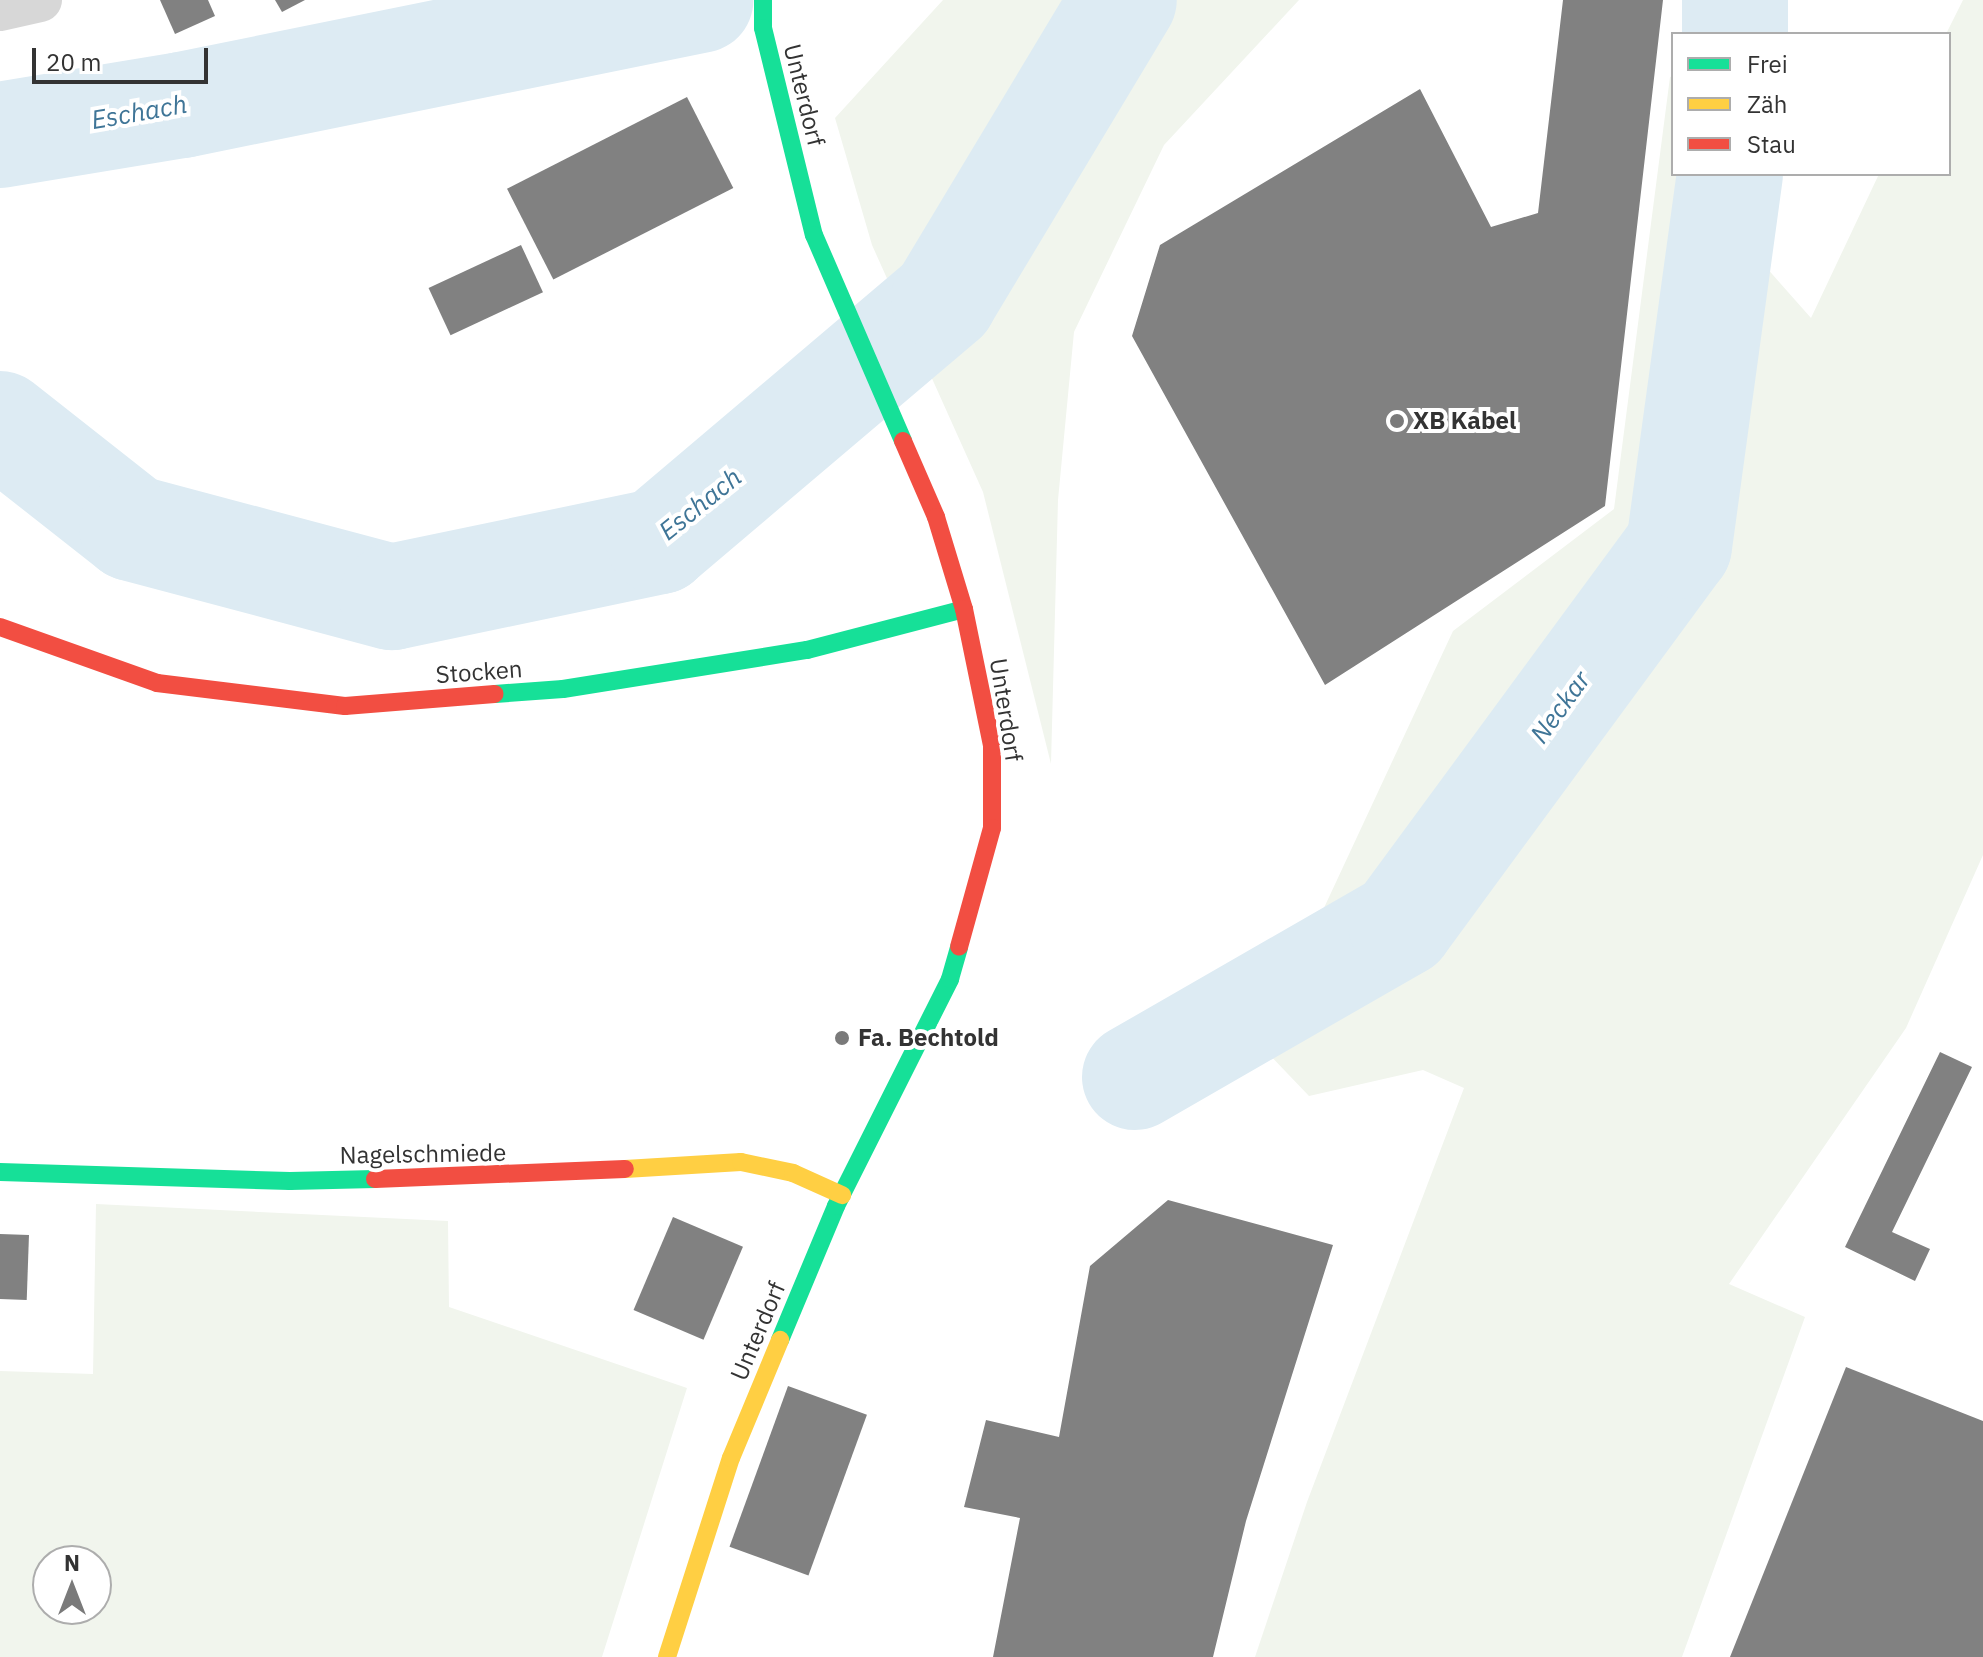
<!DOCTYPE html>
<meta charset="utf-8">
<style>
body{margin:0}
#map{position:relative;width:1983px;height:1657px;overflow:hidden;background:#fff;font-family:"IBM Plex Sans",sans-serif}
div>[style]{position:absolute}
.green>*{inset:0;background:#f1f5ed}
.river>*{height:106px;margin:-53px;padding:0 53px;transform-origin:53px;border-radius:53px;background:#ddebf3}
.building>*{inset:0;background:#818181;transform-origin:0 0}
.street>*{height:44px;margin:-22px;padding:0 22px;transform-origin:22px;border-radius:22px;background:#d7d7d7}
.fast>*{height:18px;margin:-9px;padding:0 9px;transform-origin:9px;border-radius:9px;background:#16e098}
.slow>*{height:18px;margin:-9px;padding:0 9px;transform-origin:9px;border-radius:9px;background:#ffcf43}
.jam>*{height:18px;margin:-9px;padding:0 9px;transform-origin:9px;border-radius:9px;background:#f24e42}
.dots>*{width:22px;height:22px;translate:-50% -50%;box-sizing:border-box;border:4px solid #fff;border-radius:50%}
span{translate:-50% -50%;white-space:nowrap;text-align:center;line-height:1.15;-webkit-text-stroke:8px #fff;paint-order:stroke}
.street-label{font-size:24px;color:#333}
.poi-label{font-size:24px;color:#333;font-weight:700}
.left{translate:0 -50%;text-align:left}
.water-label{font-size:26px;color:#3f7597;font-style:italic}
.legend{position:absolute;left:1671px;top:32px;width:280px;height:144px;box-sizing:border-box;background:#fff;border:2px solid #adadad;margin:0;padding:10px 14px;list-style:none;font-size:24px;color:#333}
.legend li{display:flex;align-items:center;gap:16px;height:40px}
.legend b{width:40px;border:2px solid #adadad}
.north{position:absolute;left:32px;top:1545px;width:80px;height:80px;box-sizing:border-box;background:#fff;border:2px solid #adadad;border-radius:50%;rotate:0deg;font-size:22px;font-weight:700;line-height:32px;text-align:center;color:#333}
.north::after{content:'';display:block;margin:auto;width:28px;height:36px;background:#7a7a7a;clip-path:polygon(50% 0,100% 100%,50% 72%,0 100%)}
.scale{position:absolute;left:32px;top:48px;width:176px;height:36px;box-sizing:border-box;border:4px solid #333;border-top:0;padding-left:10px;font-size:24px;line-height:28px;white-space:nowrap;color:#333;-webkit-text-stroke:6px #fff;paint-order:stroke}
</style>
<div id="map">
<div class="green">
<div style="clip-path:polygon(943px 0,1299px 0,1164px 145px,1074px 332px,1058px 500px,1051px 764px,983px 492px,872px 245px,835px 118px)"></div>
<div style="clip-path:polygon(1963px 0,1983px 0,1983px 855px,1906px 1028px,1729px 1284px,1805px 1317px,1682px 1657px,1255px 1657px,1307px 1502px,1464px 1088px,1423px 1070px,1309px 1096px,1242px 1026px,1323px 910px,1453px 631px,1614px 509px,1670px 77px,1673px 76px,1673px 174px,1780px 174px,1743px 241px,1811px 318px,1879px 174px,1949px 174px,1949px 34px,1946px 34px)"></div>
<div style="clip-path:polygon(evenodd,96px 1204px,448px 1221px,449px 1307px,687px 1388px,602px 1657px,0 1657px,0 1371px,93px 1374px,96px 1204px,48px 1561px,96px 1561px,96px 1609px,48px 1609px,48px 1561px)"></div>
</div>
<div class="river">
<div style="left:1735px;top:34px;width:34px;rotate:-90deg"></div>
<div style="left:0;top:135px;width:184px;rotate:-9.4deg"></div>
<div style="left:182px;top:105px;width:529px;rotate:-11.46deg"></div>
<div style="left:0;top:424px;width:168px;rotate:38.2deg"></div>
<div style="left:132px;top:528px;width:269px;rotate:14.9deg"></div>
<div style="left:392px;top:597px;width:273px;rotate:-11.8deg"></div>
<div style="left:659px;top:541px;width:374px;rotate:-40.3deg"></div>
<div style="left:944px;top:299px;width:349px;rotate:-59deg"></div>
<div style="left:1135px;top:1077px;width:307px;rotate:-29.9deg"></div>
<div style="left:1401px;top:924px;width:469px;rotate:-53.7deg"></div>
<div style="left:1679px;top:546px;width:375px;rotate:-82.2deg"></div>
</div>
<div class="building">
<div style="clip-path:polygon(160px 0,208px 0,215px 16px,175px 34px)"></div>
<div style="clip-path:polygon(275px 0,305px 0,282px 12px)"></div>
<div style="clip-path:polygon(1563px 0,1663px 0,1605px 506px,1325px 685px,1132px 336px,1160px 245px,1420px 89px,1491px 227px,1538px 213px)"></div>
<div style="left:687px;top:97px;width:102px;height:202px;rotate:63deg"></div>
<div style="left:521px;top:245px;width:52px;height:102px;rotate:65deg"></div>
<div style="clip-path:polygon(1940px 1052px,1972px 1067px,1892px 1232px,1930px 1249px,1915px 1281px,1845px 1247px)"></div>
<div style="clip-path:polygon(1168px 1200px,1333px 1245px,1246px 1521px,1213px 1657px,993px 1657px,1020px 1518px,964px 1507px,986px 1420px,1059px 1437px,1090px 1266px)"></div>
<div style="left:673px;top:1217px;width:76px;height:101px;rotate:23deg"></div>
<div style="left:0;top:1234px;width:29px;height:65px;rotate:2deg"></div>
<div style="clip-path:polygon(1846px 1367px,1983px 1421px,1983px 1657px,1730px 1657px)"></div>
<div style="left:788px;top:1386px;width:84px;height:171px;rotate:20deg"></div>
</div>
<div class="street">
<div style="left:0;top:9px;width:41px;rotate:-12.7deg"></div>
</div>
<div class="fast">
<div style="left:763px;top:0;width:28px;rotate:90deg"></div>
<div style="left:763px;top:28px;width:213px;rotate:76.2deg"></div>
<div style="left:814px;top:235px;width:224px;rotate:66.6deg"></div>
<div style="left:495px;top:694px;width:68px;rotate:-4.2deg"></div>
<div style="left:563px;top:689px;width:247px;rotate:-9.1deg"></div>
<div style="left:807px;top:650px;width:162px;rotate:-14.6deg"></div>
<div style="left:0;top:1172px;width:290px;rotate:1.8deg"></div>
<div style="left:290px;top:1181px;width:85px;rotate:-1.3deg"></div>
<div style="left:780px;top:1340px;width:145px;rotate:-67.3deg"></div>
<div style="left:836px;top:1206px;width:254px;rotate:-63.3deg"></div>
<div style="left:950px;top:979px;width:33px;rotate:-74deg"></div>
</div>
<div class="slow">
<div style="left:625px;top:1169px;width:116px;rotate:-3.5deg"></div>
<div style="left:741px;top:1162px;width:53px;rotate:11.9deg"></div>
<div style="left:793px;top:1173px;width:54px;rotate:24.2deg"></div>
<div style="left:667px;top:1657px;width:209px;rotate:-72.2deg"></div>
<div style="left:731px;top:1458px;width:128px;rotate:-67.4deg"></div>
</div>
<div class="jam">
<div style="left:903px;top:441px;width:83px;rotate:66.5deg"></div>
<div style="left:936px;top:517px;width:96px;rotate:73.1deg"></div>
<div style="left:964px;top:609px;width:140px;rotate:78.4deg"></div>
<div style="left:992px;top:746px;width:82px;rotate:90deg"></div>
<div style="left:992px;top:828px;width:123px;rotate:105.5deg"></div>
<div style="left:0;top:627px;width:167px;rotate:19.6deg"></div>
<div style="left:157px;top:683px;width:189px;rotate:7deg"></div>
<div style="left:345px;top:706px;width:150px;rotate:-4.6deg"></div>
<div style="left:375px;top:1179px;width:250px;rotate:-2.3deg"></div>
</div>
<div class="dots">
<div style="left:1397px;top:421px;background:#7a7a7a"></div>
<div style="left:842px;top:1038px;background:#7a7a7a"></div>
</div>
<div class="street-label">
<span style="left:804px;top:95px;rotate:76deg">Unterdorf</span>
<span style="left:479px;top:672px;rotate:-4deg">Stocken</span>
<span style="left:1006px;top:710px;rotate:81deg">Unterdorf</span>
<span style="left:423px;top:1154px;rotate:-1deg">Nagelschmiede</span>
<span style="left:758px;top:1331px;rotate:-67deg">Unterdorf</span>
</div>
<div class="poi-label">
<span class="left" style="left:1413px;top:421px">XB Kabel</span>
<span class="left" style="left:858px;top:1038px">Fa. Bechtold</span>
</div>
<div class="water-label">
<span style="left:139px;top:112px;rotate:-10deg">Eschach</span>
<span style="left:700px;top:504px;rotate:-39deg">Eschach</span>
<span style="left:1560px;top:707px;rotate:-54deg">Neckar</span>
</div>
<ul class="legend">
<li><b style="height:10px;background:#16e098"></b>Frei</li>
<li><b style="height:10px;background:#ffcf43"></b>Zäh</li>
<li><b style="height:10px;background:#f24e42"></b>Stau</li>
</ul>
<div class="north">N</div>
<div class="scale">20 m</div>
</div>
